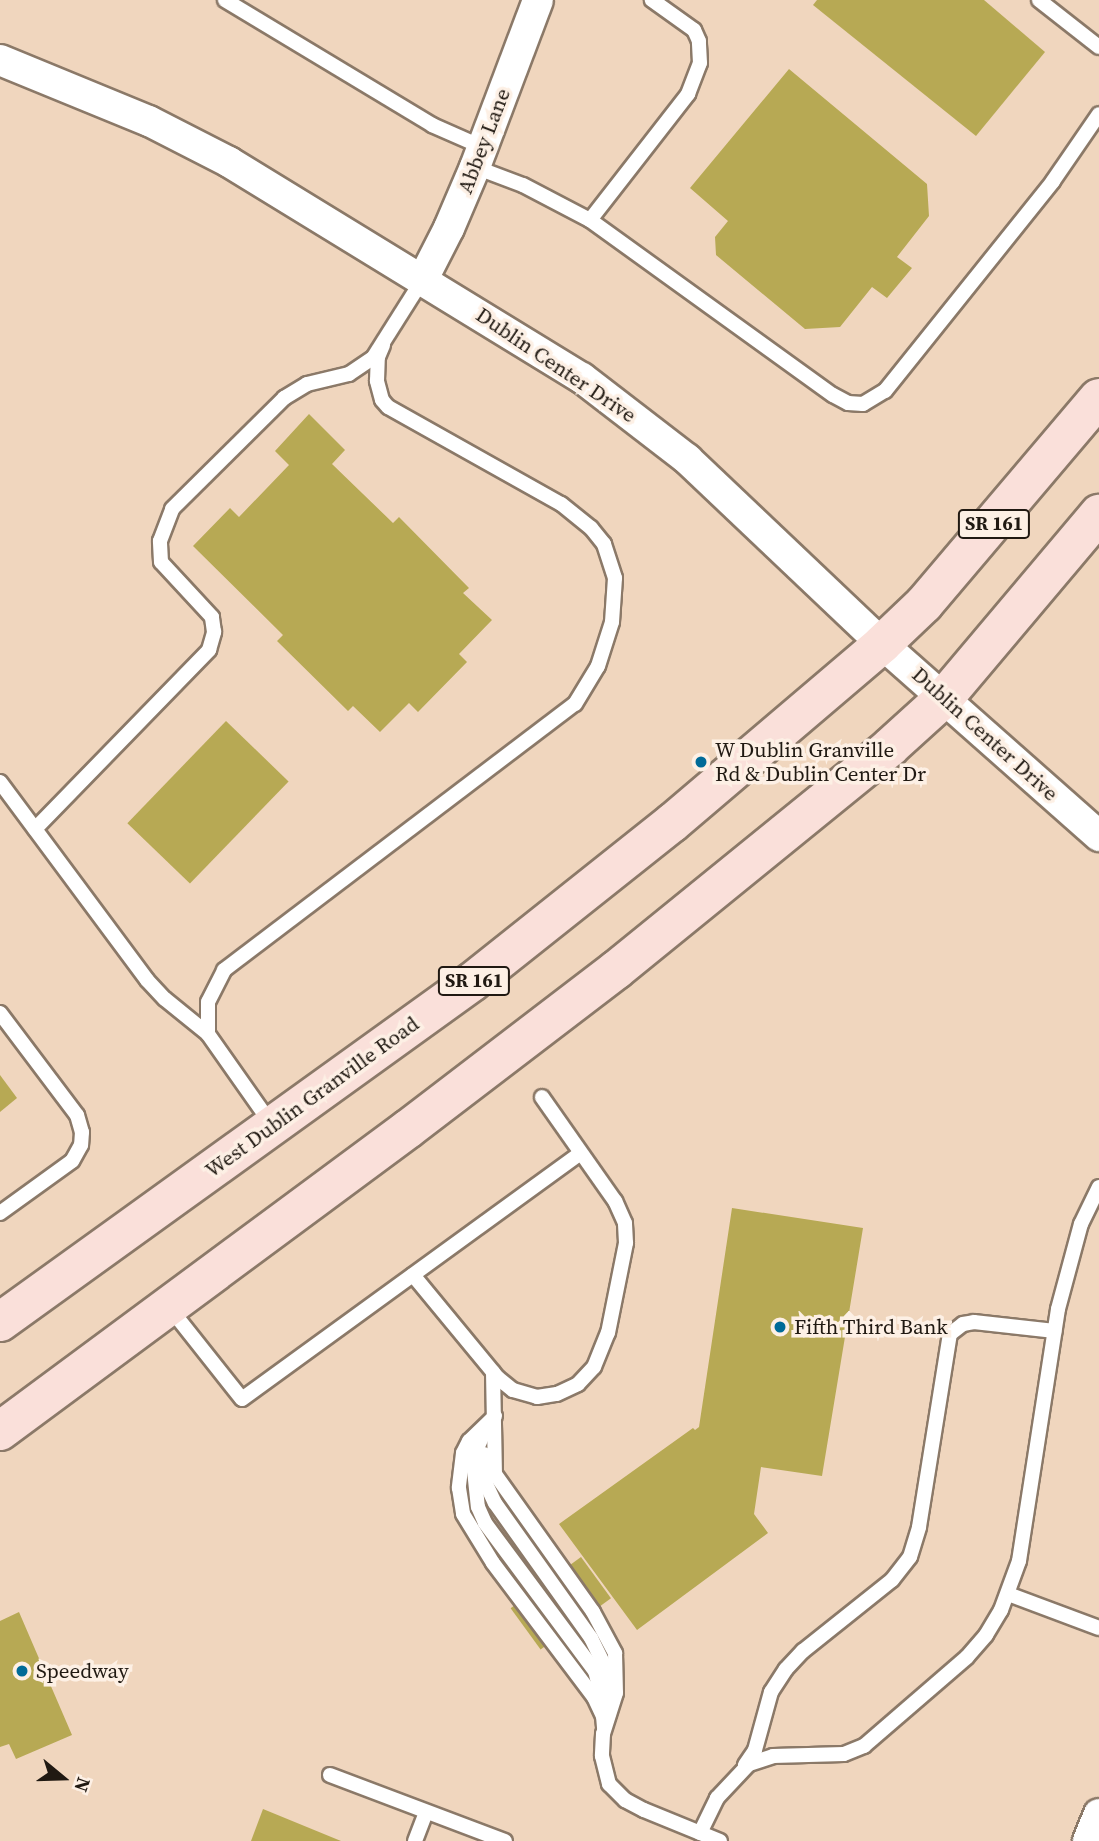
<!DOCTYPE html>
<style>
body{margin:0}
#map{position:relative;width:1099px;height:1841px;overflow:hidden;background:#f6e2cf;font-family:"Source Serif 4",serif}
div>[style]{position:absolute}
.built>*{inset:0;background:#f0d6be;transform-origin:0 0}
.building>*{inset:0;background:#b7a954;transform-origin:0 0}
.roads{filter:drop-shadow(2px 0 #8b7968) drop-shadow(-2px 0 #8b7968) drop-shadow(0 2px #8b7968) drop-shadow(0 -2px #8b7968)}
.lane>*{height:14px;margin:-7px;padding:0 7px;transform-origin:7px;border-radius:7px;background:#fff}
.street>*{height:30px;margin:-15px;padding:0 15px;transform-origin:15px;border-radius:15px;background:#fff}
.primary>*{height:38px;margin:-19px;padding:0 19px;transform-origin:19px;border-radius:19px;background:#fae0da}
.dots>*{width:19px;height:19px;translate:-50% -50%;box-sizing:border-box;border:4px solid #fdf0e5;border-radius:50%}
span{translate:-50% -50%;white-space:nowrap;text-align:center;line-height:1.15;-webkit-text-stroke:7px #fdf0e5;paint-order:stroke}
.shield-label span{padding:2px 5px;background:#fdf0e5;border:2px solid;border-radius:5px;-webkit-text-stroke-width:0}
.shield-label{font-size:19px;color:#201912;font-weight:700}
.street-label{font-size:21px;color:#201912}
.poi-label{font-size:21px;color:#201912}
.left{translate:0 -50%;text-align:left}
.north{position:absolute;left:28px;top:1743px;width:70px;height:70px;-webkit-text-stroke:5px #fdf0e5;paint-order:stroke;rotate:109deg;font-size:19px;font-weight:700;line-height:28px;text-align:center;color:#201912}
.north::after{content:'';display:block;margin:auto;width:24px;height:32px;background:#201912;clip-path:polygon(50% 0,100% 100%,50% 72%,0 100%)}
</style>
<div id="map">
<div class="built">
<div style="left:0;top:0;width:1099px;height:1841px"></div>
</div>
<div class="building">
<div style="clip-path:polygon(817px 0,984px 0,1045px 52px,976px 136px,813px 5px)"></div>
<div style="clip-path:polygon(789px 69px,927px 184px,929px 216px,897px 257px,912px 268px,887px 298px,872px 287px,840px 327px,805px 329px,716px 255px,715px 237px,728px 221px,690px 188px)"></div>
<div style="clip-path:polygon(309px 414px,345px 450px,332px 464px,393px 523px,399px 517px,469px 588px,463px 593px,492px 620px,459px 654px,467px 662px,418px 712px,409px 703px,380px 732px,353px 706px,348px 711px,277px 641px,283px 635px,193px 546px,230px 508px,239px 517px,289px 465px,275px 451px)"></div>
<div style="left:226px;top:721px;width:87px;height:142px;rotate:44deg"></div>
<div style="clip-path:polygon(0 1075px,17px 1098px,0 1112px)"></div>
<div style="clip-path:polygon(732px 1208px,863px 1228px,822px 1476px,761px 1467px,754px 1514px,768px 1533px,637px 1630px,559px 1524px,693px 1428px,695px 1430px,699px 1427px)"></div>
<div style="left:581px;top:1557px;width:51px;height:87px;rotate:54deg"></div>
<div style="clip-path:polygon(19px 1612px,72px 1735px,16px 1759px,9px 1744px,0 1747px,0 1621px)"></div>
<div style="clip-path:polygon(263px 1809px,341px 1841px,251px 1841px)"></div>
</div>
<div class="roads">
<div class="lane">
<div style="left:225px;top:0;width:242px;rotate:31.1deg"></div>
<div style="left:432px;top:125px;width:55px;rotate:23.7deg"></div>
<div style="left:1039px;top:0;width:76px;rotate:38.1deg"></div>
<div style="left:475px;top:167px;width:51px;rotate:20.6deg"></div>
<div style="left:523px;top:185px;width:76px;rotate:27.6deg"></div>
<div style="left:590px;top:220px;width:299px;rotate:35.8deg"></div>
<div style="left:833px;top:395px;width:17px;rotate:28deg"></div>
<div style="left:848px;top:403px;width:15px;rotate:4deg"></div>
<div style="left:863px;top:404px;width:26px;rotate:-31deg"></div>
<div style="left:885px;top:391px;width:269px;rotate:-51.3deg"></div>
<div style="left:1053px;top:181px;width:81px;rotate:-55.5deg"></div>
<div style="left:590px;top:220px;width:160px;rotate:-52.1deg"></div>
<div style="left:688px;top:94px;width:33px;rotate:-69deg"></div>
<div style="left:700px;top:63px;width:22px;rotate:-93deg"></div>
<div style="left:699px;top:41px;width:12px;rotate:-114deg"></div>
<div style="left:694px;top:30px;width:52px;rotate:-144.5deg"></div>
<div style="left:0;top:782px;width:247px;rotate:53.4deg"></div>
<div style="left:147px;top:980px;width:26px;rotate:47deg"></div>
<div style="left:165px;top:999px;width:55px;rotate:39.1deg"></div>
<div style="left:208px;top:1034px;width:111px;rotate:54.9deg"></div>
<div style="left:35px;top:829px;width:250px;rotate:-45.8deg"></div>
<div style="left:209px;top:650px;width:19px;rotate:-74deg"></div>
<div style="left:214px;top:632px;width:15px;rotate:-98deg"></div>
<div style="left:212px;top:617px;width:75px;rotate:-132.8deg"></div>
<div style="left:161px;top:562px;width:21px;rotate:-93deg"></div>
<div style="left:160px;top:541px;width:34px;rotate:-69deg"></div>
<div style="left:172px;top:509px;width:158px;rotate:-44.7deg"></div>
<div style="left:284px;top:398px;width:27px;rotate:-31deg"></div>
<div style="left:307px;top:384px;width:43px;rotate:-13.4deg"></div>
<div style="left:349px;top:374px;width:29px;rotate:-34deg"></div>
<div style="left:373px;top:358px;width:93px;rotate:-57.7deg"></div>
<div style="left:0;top:1013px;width:128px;rotate:53deg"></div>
<div style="left:77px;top:1115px;width:18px;rotate:74deg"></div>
<div style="left:82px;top:1132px;width:13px;rotate:94deg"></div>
<div style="left:81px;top:1145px;width:18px;rotate:119deg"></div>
<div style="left:72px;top:1161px;width:89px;rotate:144.2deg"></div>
<div style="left:208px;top:1034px;width:32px;rotate:-90deg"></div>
<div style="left:208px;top:1002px;width:36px;rotate:-63deg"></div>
<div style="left:224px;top:970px;width:440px;rotate:-37.2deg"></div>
<div style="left:575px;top:704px;width:44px;rotate:-58.8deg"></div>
<div style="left:598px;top:666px;width:46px;rotate:-72.3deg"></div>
<div style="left:612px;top:622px;width:44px;rotate:-86.1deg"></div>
<div style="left:615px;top:578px;width:36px;rotate:-108deg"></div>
<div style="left:604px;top:544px;width:21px;rotate:-129deg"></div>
<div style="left:591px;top:528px;width:38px;rotate:-141deg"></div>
<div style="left:561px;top:504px;width:198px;rotate:-150.7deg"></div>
<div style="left:388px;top:407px;width:9px;rotate:-131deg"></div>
<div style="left:382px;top:400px;width:20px;rotate:-105deg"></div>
<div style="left:377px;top:381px;width:24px;rotate:-88deg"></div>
<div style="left:378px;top:357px;width:13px;rotate:-67deg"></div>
<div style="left:413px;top:1275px;width:134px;rotate:50.5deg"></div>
<div style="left:498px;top:1378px;width:19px;rotate:39deg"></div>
<div style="left:513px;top:1390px;width:25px;rotate:16deg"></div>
<div style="left:537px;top:1397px;width:20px;rotate:-9deg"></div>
<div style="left:557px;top:1394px;width:23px;rotate:-25deg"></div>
<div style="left:578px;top:1384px;width:23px;rotate:-47deg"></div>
<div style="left:594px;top:1367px;width:37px;rotate:-68deg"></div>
<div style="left:608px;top:1333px;width:92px;rotate:-78.7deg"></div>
<div style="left:626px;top:1243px;width:20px;rotate:-93deg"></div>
<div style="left:625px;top:1223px;width:24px;rotate:-114deg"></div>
<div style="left:615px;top:1201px;width:127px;rotate:-125.1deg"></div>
<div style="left:169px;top:1307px;width:117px;rotate:51.6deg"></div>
<div style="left:242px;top:1399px;width:418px;rotate:-36deg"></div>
<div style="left:493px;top:1372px;width:102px;rotate:88.9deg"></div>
<div style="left:495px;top:1474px;width:169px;rotate:54.6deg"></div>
<div style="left:593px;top:1612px;width:47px;rotate:61.8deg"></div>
<div style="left:615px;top:1653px;width:40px;rotate:88.6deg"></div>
<div style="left:616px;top:1693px;width:43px;rotate:107.6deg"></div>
<div style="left:603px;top:1734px;width:22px;rotate:93deg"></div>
<div style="left:602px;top:1756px;width:29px;rotate:76deg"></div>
<div style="left:609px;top:1784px;width:23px;rotate:45deg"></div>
<div style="left:625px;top:1800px;width:21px;rotate:28deg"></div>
<div style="left:644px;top:1810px;width:82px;rotate:22.2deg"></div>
<div style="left:495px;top:1416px;width:36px;rotate:136deg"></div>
<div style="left:469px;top:1441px;width:13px;rotate:117deg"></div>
<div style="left:463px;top:1453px;width:35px;rotate:97deg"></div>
<div style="left:459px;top:1488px;width:26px;rotate:81deg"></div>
<div style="left:463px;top:1514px;width:57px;rotate:58.5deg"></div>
<div style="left:493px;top:1563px;width:168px;rotate:53deg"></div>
<div style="left:594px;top:1697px;width:21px;rotate:65deg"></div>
<div style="left:603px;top:1716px;width:12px;rotate:85deg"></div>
<div style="left:483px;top:1435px;width:22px;rotate:114deg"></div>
<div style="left:474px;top:1455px;width:15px;rotate:90deg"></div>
<div style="left:474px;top:1470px;width:37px;rotate:84deg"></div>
<div style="left:478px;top:1507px;width:17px;rotate:66deg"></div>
<div style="left:485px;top:1523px;width:184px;rotate:53.4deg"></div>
<div style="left:595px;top:1671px;width:39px;rotate:75deg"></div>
<div style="left:484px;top:1454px;width:30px;rotate:86deg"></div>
<div style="left:486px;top:1484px;width:21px;rotate:65deg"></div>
<div style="left:495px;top:1503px;width:166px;rotate:54.6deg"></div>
<div style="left:591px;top:1638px;width:28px;rotate:64deg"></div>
<div style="left:603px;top:1663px;width:29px;rotate:78deg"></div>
<div style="left:1008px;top:1594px;width:97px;rotate:20.5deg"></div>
<div style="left:745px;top:1765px;width:18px;rotate:-56deg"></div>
<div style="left:755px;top:1750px;width:60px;rotate:-74.6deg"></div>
<div style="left:771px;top:1692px;width:27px;rotate:-57deg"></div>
<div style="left:786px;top:1669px;width:25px;rotate:-47deg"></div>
<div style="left:803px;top:1651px;width:114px;rotate:-38.6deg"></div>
<div style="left:892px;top:1580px;width:29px;rotate:-52deg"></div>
<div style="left:910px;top:1557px;width:31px;rotate:-73deg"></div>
<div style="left:919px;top:1527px;width:195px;rotate:-80.9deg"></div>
<div style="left:950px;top:1334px;width:16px;rotate:-38deg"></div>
<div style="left:963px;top:1324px;width:11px;rotate:-10deg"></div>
<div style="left:974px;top:1322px;width:81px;rotate:6.4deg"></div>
<div style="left:330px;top:1775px;width:187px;rotate:20.7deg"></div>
<div style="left:700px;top:1833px;width:39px;rotate:-64deg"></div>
<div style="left:717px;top:1798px;width:47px;rotate:-46.7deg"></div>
<div style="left:749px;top:1764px;width:25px;rotate:-18deg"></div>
<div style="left:773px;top:1756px;width:71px;rotate:-1.6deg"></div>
<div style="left:844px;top:1754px;width:22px;rotate:-22deg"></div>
<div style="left:864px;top:1746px;width:136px;rotate:-40.8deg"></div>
<div style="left:967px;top:1657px;width:29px;rotate:-49deg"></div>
<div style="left:986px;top:1635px;width:29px;rotate:-59deg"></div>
<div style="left:1001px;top:1610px;width:52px;rotate:-69.8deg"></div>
<div style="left:1019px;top:1561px;width:255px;rotate:-81.2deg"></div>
<div style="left:1058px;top:1309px;width:88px;rotate:-74.9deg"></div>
<div style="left:1081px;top:1224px;width:41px;rotate:-64.1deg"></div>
<div style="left:415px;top:1841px;width:31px;rotate:-69deg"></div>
</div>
<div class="street">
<div style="left:0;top:60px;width:161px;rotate:22.3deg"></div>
<div style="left:149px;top:121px;width:90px;rotate:27.1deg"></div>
<div style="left:229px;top:162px;width:414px;rotate:31.5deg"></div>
<div style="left:582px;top:378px;width:133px;rotate:37.6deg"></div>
<div style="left:687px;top:459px;width:269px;rotate:43.5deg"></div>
<div style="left:882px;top:644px;width:290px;rotate:41.5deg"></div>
<div style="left:423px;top:279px;width:57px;rotate:-63deg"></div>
<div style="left:449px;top:228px;width:66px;rotate:-66.9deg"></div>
<div style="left:475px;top:167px;width:178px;rotate:-69.3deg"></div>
<div style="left:1088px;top:1841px;width:29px;rotate:-68deg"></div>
</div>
<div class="primary">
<div style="left:0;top:1322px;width:582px;rotate:-35.77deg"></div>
<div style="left:472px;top:982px;width:256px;rotate:-38.5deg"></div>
<div style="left:672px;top:823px;width:276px;rotate:-40.4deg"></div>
<div style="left:882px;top:644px;width:58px;rotate:-43.6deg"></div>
<div style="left:924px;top:604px;width:270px;rotate:-49.7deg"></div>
<div style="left:0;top:1431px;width:508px;rotate:-36.51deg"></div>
<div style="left:408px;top:1129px;width:262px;rotate:-37.4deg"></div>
<div style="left:616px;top:970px;width:353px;rotate:-39.1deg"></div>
<div style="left:890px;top:747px;width:73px;rotate:-42.2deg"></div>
<div style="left:944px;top:698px;width:241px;rotate:-49.9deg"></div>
</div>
</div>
<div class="dots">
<div style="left:701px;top:762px;background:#006b98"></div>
<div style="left:780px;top:1327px;background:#006b98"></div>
<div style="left:22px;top:1671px;background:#006b98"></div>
</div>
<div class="shield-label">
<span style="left:994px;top:524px">SR 161</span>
<span style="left:474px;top:981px">SR 161</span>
</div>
<div class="street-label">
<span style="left:484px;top:141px;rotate:-69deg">Abbey Lane</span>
<span style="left:556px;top:365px;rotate:34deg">Dublin Center Drive</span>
<span style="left:985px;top:734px;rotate:42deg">Dublin Center Drive</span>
<span style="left:312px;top:1097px;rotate:-36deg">West Dublin Granville Road</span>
</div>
<div class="poi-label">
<span class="left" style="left:715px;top:762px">W Dublin Granville<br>Rd &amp; Dublin Center Dr</span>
<span class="left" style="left:794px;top:1327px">Fifth Third Bank</span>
<span class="left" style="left:36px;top:1671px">Speedway</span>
</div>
<div class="north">N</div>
</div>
